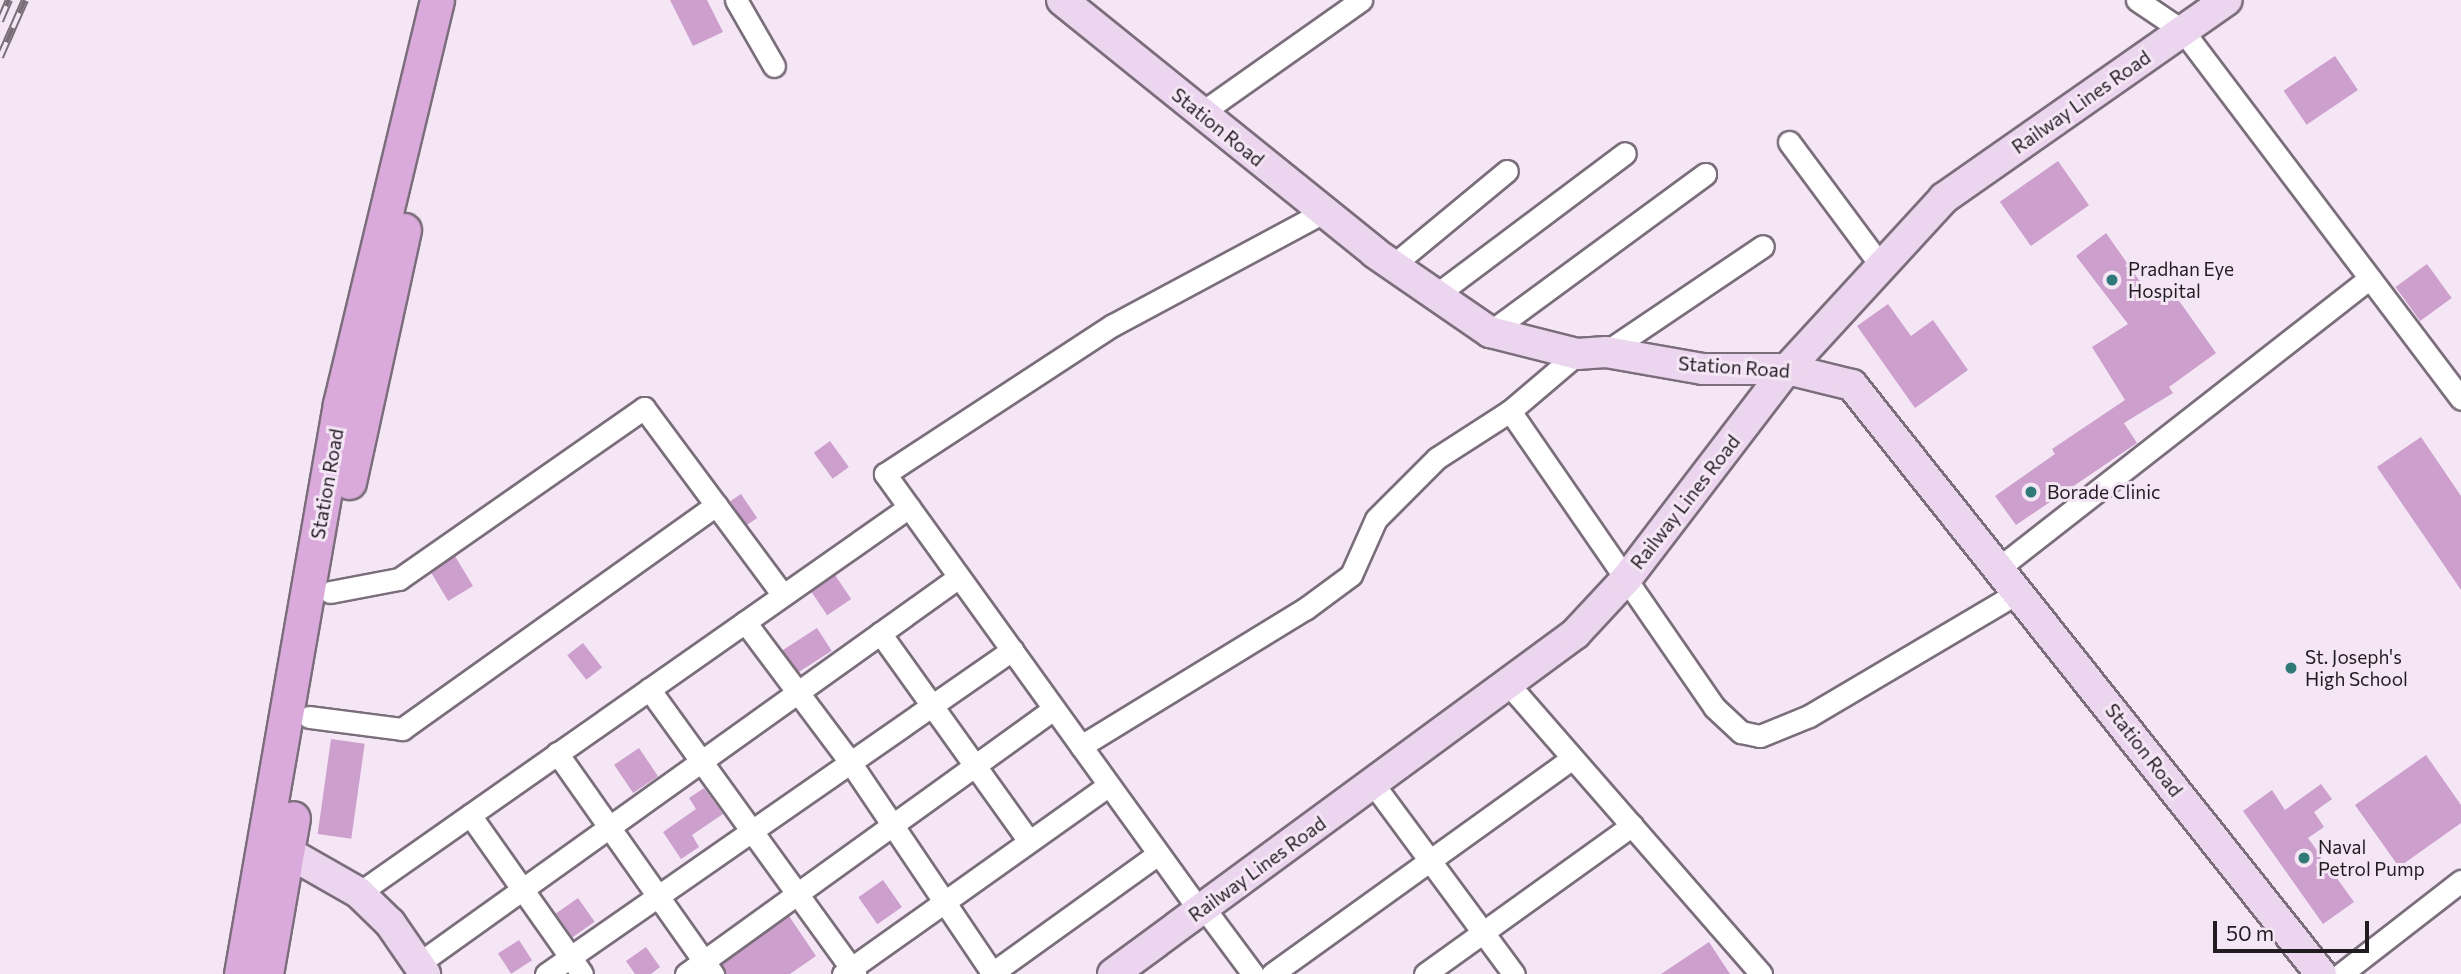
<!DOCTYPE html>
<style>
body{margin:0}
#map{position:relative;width:2461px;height:974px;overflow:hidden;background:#f5e6f6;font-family:Commissioner,sans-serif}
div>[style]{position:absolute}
.building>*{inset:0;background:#cc9fcd;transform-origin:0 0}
.roads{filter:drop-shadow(2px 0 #7b6e7b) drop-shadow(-2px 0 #7b6e7b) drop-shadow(0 2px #7b6e7b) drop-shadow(0 -2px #7b6e7b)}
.street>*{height:21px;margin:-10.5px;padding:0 10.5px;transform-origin:10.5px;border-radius:10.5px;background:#fff}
.secondary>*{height:30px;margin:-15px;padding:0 15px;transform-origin:15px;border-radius:15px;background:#ecd5ee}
.primary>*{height:33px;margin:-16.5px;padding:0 16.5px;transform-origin:16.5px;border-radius:16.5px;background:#daaadc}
.rail>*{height:8px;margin-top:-4px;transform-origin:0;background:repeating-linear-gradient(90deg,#f5e6f6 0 16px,#776e77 0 32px);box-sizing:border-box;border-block:2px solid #776e77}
.dots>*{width:19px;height:19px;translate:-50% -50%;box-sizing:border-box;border:4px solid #f5e6f6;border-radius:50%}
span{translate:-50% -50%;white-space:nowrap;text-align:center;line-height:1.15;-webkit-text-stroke:6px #f5e6f6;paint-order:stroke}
.street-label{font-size:19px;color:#211c21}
.poi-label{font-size:19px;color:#211c21}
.left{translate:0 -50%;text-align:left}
.scale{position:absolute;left:2213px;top:921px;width:156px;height:32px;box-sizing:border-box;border:4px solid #211c21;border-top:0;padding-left:9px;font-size:21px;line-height:24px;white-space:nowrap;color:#211c21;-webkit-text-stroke:5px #f5e6f6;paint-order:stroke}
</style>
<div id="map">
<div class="building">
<div style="clip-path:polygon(670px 0,707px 0,723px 32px,693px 46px)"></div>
<div style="left:2335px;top:56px;width:41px;height:62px;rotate:56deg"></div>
<div style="left:2058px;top:161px;width:54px;height:71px;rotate:55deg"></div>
<div style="clip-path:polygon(2106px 233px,2153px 300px,2170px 288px,2216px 353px,2169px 387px,2173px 393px,2124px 423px,2137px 443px,2016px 525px,1995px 496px,2055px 454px,2052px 449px,2125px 400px,2092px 347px,2128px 324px,2076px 256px)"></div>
<div style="left:2427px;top:264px;width:42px;height:39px;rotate:54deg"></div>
<div style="clip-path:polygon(1888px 304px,1911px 336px,1933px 320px,1968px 370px,1915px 408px,1857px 326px)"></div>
<div style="clip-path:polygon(2421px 437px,2461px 496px,2461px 590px,2377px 467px)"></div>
<div style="left:830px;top:441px;width:32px;height:20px;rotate:54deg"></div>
<div style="left:741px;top:494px;width:29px;height:13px;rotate:56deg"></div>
<div style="left:455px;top:556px;width:35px;height:29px;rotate:59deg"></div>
<div style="left:835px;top:575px;width:29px;height:29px;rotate:56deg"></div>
<div style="left:817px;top:628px;width:27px;height:41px;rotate:57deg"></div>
<div style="left:583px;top:643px;width:31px;height:20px;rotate:52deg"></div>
<div style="left:331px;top:739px;width:34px;height:96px;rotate:8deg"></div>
<div style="left:639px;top:748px;width:34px;height:30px;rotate:56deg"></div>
<div style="clip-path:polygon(2426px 755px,2461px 805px,2461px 823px,2399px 867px,2355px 805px)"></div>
<div style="clip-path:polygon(2321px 784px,2332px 799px,2314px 812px,2324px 827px,2308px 838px,2354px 902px,2323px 924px,2243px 811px,2272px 790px,2285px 810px)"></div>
<div style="clip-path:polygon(704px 788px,723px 814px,692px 835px,699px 847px,681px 859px,663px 832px,696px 809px,689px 798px)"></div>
<div style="left:883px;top:880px;width:33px;height:30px;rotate:55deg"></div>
<div style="left:578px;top:898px;width:29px;height:27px;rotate:55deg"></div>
<div style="clip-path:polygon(789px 916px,816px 956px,790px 974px,726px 974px,722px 964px)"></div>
<div style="left:519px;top:940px;width:24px;height:25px;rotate:57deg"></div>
<div style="clip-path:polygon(1709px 942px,1730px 974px,1661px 974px)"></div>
<div style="clip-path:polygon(646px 947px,660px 967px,651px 974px,635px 974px,626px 961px)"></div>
</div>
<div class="roads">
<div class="street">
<div style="left:736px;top:0;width:76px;rotate:60.1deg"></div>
<div style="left:2137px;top:0;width:55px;rotate:34deg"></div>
<div style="left:2183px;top:31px;width:461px;rotate:52.9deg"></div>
<div style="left:1201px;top:113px;width:196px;rotate:-35.2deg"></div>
<div style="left:1789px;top:142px;width:154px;rotate:53.4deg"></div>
<div style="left:1392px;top:266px;width:149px;rotate:-39.6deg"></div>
<div style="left:1436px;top:295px;width:236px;rotate:-36.9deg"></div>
<div style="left:1490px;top:332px;width:267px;rotate:-36.3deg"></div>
<div style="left:1606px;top:352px;width:189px;rotate:-34deg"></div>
<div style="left:1510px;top:411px;width:359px;rotate:55.4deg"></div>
<div style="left:1714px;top:707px;width:37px;rotate:43deg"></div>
<div style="left:1741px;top:732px;width:19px;rotate:12deg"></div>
<div style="left:1760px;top:736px;width:53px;rotate:-22.2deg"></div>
<div style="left:1809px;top:716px;width:244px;rotate:-30.6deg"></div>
<div style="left:2000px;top:567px;width:469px;rotate:-38deg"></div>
<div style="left:330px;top:592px;width:70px;rotate:-10.7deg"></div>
<div style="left:399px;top:579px;width:299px;rotate:-34.9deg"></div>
<div style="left:644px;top:408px;width:233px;rotate:53.4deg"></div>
<div style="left:745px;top:622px;width:175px;rotate:53.1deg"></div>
<div style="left:850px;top:762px;width:256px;rotate:56deg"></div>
<div style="left:880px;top:633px;width:256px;rotate:54.4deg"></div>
<div style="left:1510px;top:686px;width:382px;rotate:48.9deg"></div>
<div style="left:649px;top:689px;width:352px;rotate:54.1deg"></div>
<div style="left:309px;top:717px;width:94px;rotate:7.4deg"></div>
<div style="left:402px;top:729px;width:386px;rotate:-35.5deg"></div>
<div style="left:1081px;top:746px;width:263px;rotate:-31.5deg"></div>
<div style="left:1305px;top:609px;width:57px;rotate:-36.5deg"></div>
<div style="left:1351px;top:575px;width:61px;rotate:-65.9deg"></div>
<div style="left:1376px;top:519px;width:86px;rotate:-45deg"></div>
<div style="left:1437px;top:458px;width:87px;rotate:-32.8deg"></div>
<div style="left:1510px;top:411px;width:88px;rotate:-40.4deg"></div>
<div style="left:557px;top:753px;width:271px;rotate:54.8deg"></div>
<div style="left:1374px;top:785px;width:235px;rotate:53.5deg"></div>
<div style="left:470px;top:815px;width:194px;rotate:54.8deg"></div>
<div style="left:359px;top:893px;width:672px;rotate:-35.06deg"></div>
<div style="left:1204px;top:908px;width:82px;rotate:53.4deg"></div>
<div style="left:1200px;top:911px;width:539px;rotate:-125.78deg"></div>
<div style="left:885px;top:474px;width:272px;rotate:-33.2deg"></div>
<div style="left:1113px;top:325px;width:239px;rotate:-28.2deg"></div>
<div style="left:418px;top:964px;width:665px;rotate:-35.58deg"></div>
<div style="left:546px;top:974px;width:568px;rotate:-34.81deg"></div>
<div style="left:686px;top:974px;width:453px;rotate:-35.8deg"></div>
<div style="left:843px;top:974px;width:326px;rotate:-35.4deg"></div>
<div style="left:991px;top:974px;width:206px;rotate:-35.7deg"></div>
<div style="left:1272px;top:974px;width:370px;rotate:-35.7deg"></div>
<div style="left:1425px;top:974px;width:255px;rotate:-35.7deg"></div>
<div style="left:2341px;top:974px;width:152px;rotate:-37.8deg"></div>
</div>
<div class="secondary">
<div style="left:1062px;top:0;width:402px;rotate:38.9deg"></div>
<div style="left:1375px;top:253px;width:140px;rotate:34.5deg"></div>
<div style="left:1490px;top:332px;width:90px;rotate:14.2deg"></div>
<div style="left:1577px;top:354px;width:29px;rotate:-4deg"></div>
<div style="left:1606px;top:352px;width:97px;rotate:10deg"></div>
<div style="left:1702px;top:369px;width:85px"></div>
<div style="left:1787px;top:369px;width:67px;rotate:13.8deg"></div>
<div style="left:1852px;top:385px;width:753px;rotate:51.47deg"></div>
<div style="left:268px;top:841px;width:105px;rotate:29.7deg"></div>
<div style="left:359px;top:893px;width:43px;rotate:44.1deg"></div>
<div style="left:390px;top:923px;width:62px;rotate:55.5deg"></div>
<div style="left:1113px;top:974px;width:574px;rotate:-36.35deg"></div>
<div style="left:1575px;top:634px;width:76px;rotate:-47.1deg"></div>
<div style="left:1627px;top:578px;width:263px;rotate:-52.6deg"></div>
<div style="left:1787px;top:369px;width:232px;rotate:-47.4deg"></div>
<div style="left:1944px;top:198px;width:345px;rotate:-35deg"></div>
</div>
<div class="primary">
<div style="left:349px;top:482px;width:258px;rotate:-77.7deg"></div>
<div style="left:241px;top:974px;width:579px;rotate:-80.15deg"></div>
<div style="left:340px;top:404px;width:415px;rotate:-76.5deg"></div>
<div style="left:266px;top:974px;width:158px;rotate:-80.2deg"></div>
</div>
</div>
<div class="rail">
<div style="left:0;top:21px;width:23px;rotate:-67deg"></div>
<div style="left:0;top:57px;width:62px;rotate:-66.3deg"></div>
</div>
<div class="dots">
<div style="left:2112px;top:280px;background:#2f7978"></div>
<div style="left:2031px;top:492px;background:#2f7978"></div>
<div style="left:2291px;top:668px;background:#2f7978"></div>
<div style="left:2304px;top:858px;background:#2f7978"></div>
</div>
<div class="street-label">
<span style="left:2081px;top:102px;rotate:-35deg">Railway Lines Road</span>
<span style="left:1218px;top:127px;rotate:39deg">Station Road</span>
<span style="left:1734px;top:367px;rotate:4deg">Station Road</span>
<span style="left:327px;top:484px;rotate:-80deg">Station Road</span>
<span style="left:1685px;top:502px;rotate:-52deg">Railway Lines Road</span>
<span style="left:2144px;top:750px;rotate:52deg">Station Road</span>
<span style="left:1257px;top:869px;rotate:-36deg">Railway Lines Road</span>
</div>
<div class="poi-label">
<span class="left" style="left:2128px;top:280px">Pradhan Eye<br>Hospital</span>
<span class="left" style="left:2047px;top:492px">Borade Clinic</span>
<span class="left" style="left:2305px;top:668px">St. Joseph's<br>High School</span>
<span class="left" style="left:2318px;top:858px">Naval<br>Petrol Pump</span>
</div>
<div class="scale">50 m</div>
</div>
